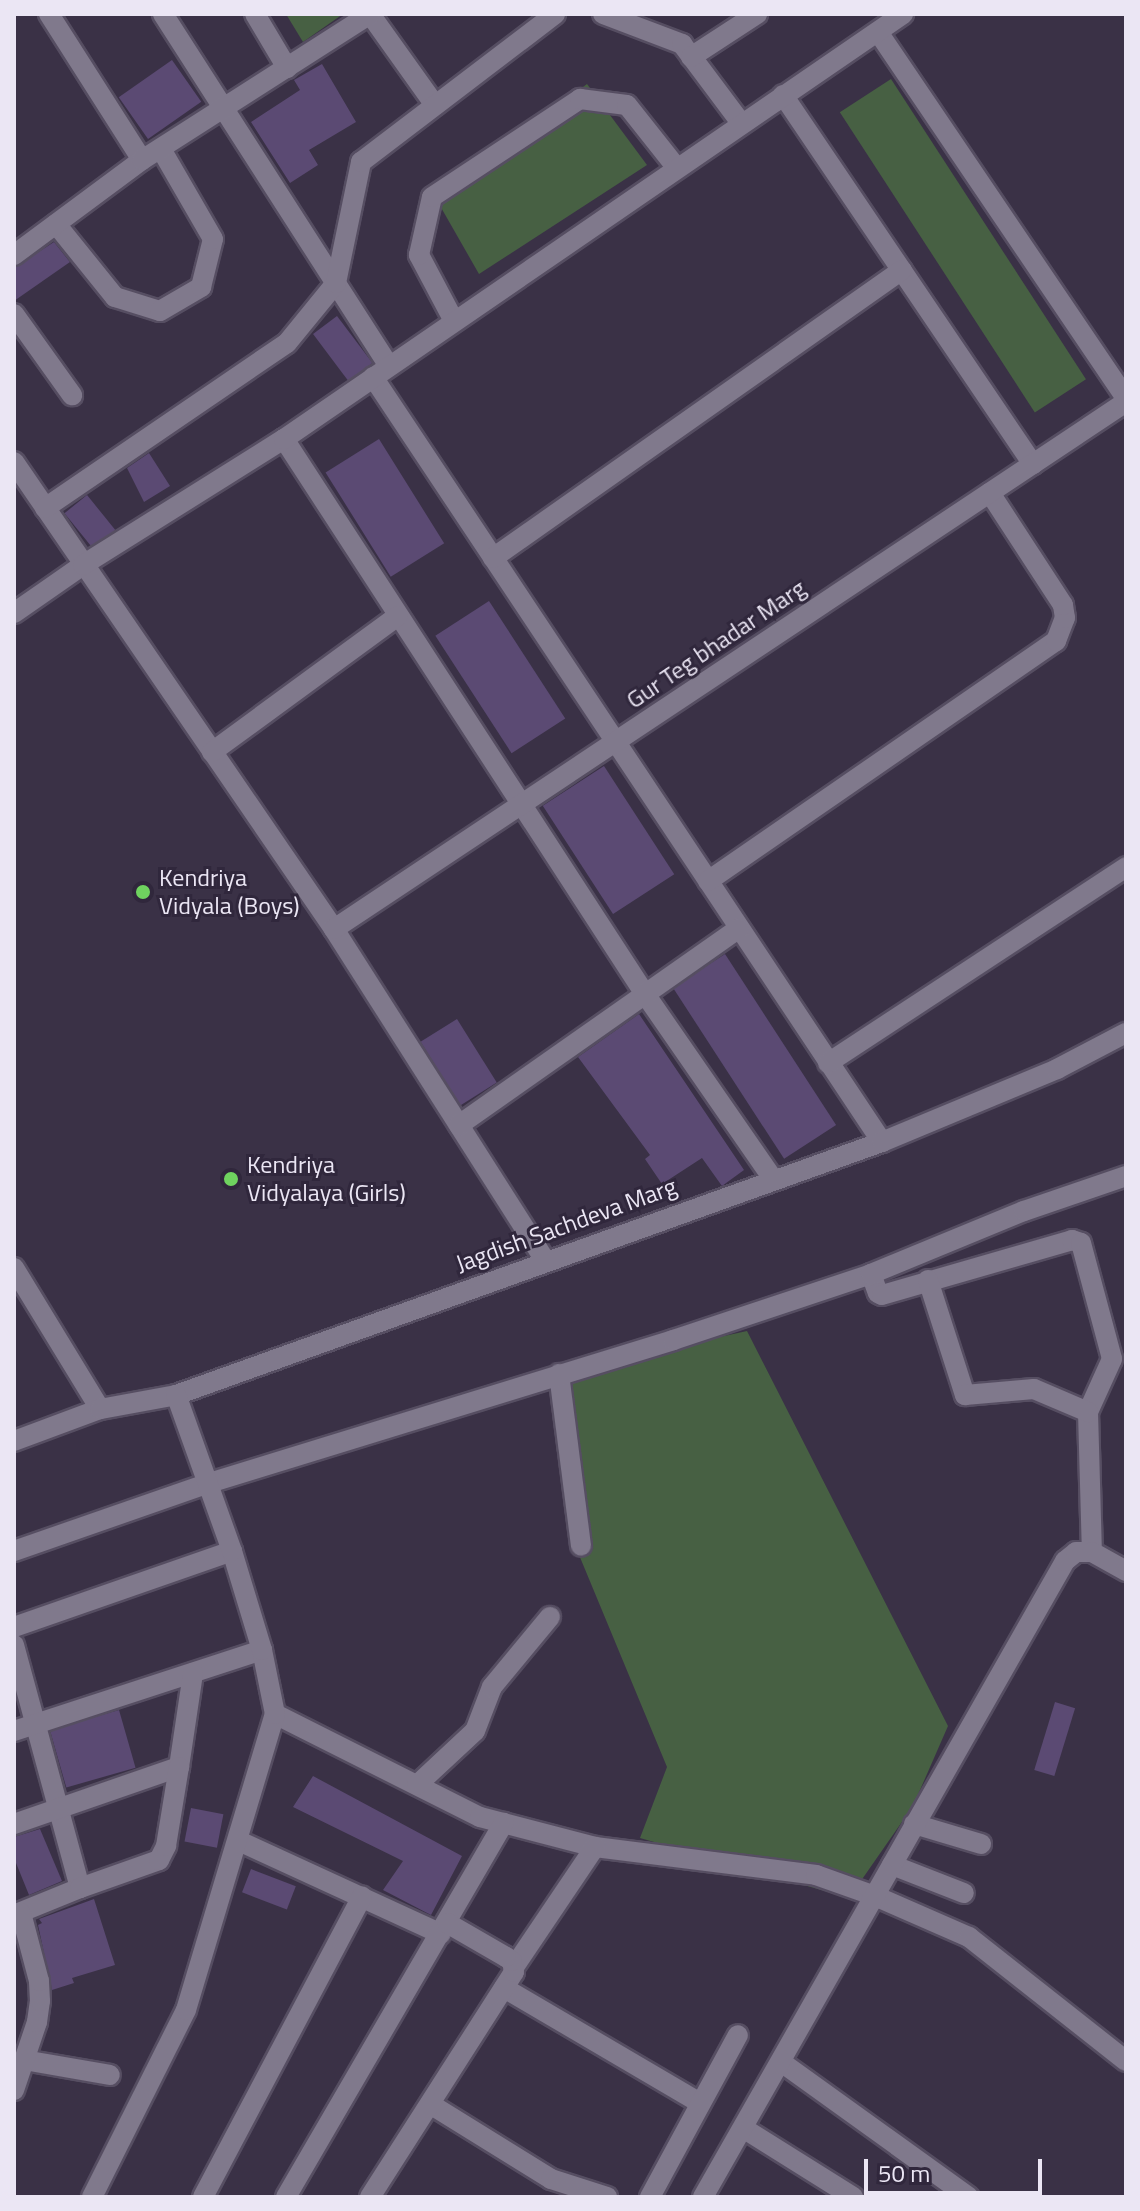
<!DOCTYPE html>
<style>
body{margin:0}
#map{position:relative;width:1140px;height:2211px;overflow:hidden;background:#3a3146;font-family:"Titillium Web",sans-serif}
div>[style]{position:absolute}
.green>*{inset:0;background:#476043;transform-origin:0 0}
.building>*{inset:0;background:#5b4a73;transform-origin:0 0}
.roads{filter:drop-shadow(2px 0 #564e62) drop-shadow(-2px 0 #564e62) drop-shadow(0 2px #564e62) drop-shadow(0 -2px #564e62)}
.minor>*{height:20px;margin:-10px;padding:0 10px;transform-origin:10px;border-radius:10px;background:#80798c}
.dots>*{width:22px;height:22px;translate:-50% -50%;box-sizing:border-box;border:4px solid #30273c;border-radius:50%}
span{translate:-50% -50%;white-space:nowrap;text-align:center;line-height:1.15;-webkit-text-stroke:6px #30273c;paint-order:stroke}
.street-label{font-size:24px;color:#ebe6f4}
.poi-label{font-size:24px;color:#ebe6f4}
.left{translate:0 -50%;text-align:left}
.frame{position:absolute;inset:0;border:16px solid #ebe6f4;pointer-events:none}
.scale{position:absolute;left:864px;top:2159px;width:178px;height:36px;box-sizing:border-box;border:4px solid #ebe6f4;border-top:0;padding-left:10px;font-size:24px;line-height:28px;white-space:nowrap;color:#ebe6f4;-webkit-text-stroke:6px #30273c;paint-order:stroke}
</style>
<div id="map">
<div class="green">
<div style="clip-path:polygon(286px 14px,343px 14px,303px 42px)"></div>
<div style="left:891px;top:79px;width:358px;height:61px;rotate:57deg"></div>
<div style="clip-path:polygon(587px 84px,647px 165px,479px 274px,435px 197px)"></div>
<div style="clip-path:polygon(747px 1331px,948px 1726px,913px 1806px,849px 1898px,640px 1838px,667px 1767px,572px 1538px,559px 1372px)"></div>
</div>
<div class="building">
<div style="left:172px;top:60px;width:51px;height:65px;rotate:55deg"></div>
<div style="clip-path:polygon(322px 64px,356px 122px,309px 150px,318px 165px,290px 183px,251px 122px,300px 90px,294px 80px)"></div>
<div style="clip-path:polygon(54px 242px,70px 262px,14px 301px,14px 268px)"></div>
<div style="left:337px;top:316px;width:59px;height:30px;rotate:53deg"></div>
<div style="left:379px;top:439px;width:123px;height:63px;rotate:58deg"></div>
<div style="clip-path:polygon(149px 453px,170px 486px,144px 502px,127px 468px)"></div>
<div style="left:87px;top:495px;width:45px;height:29px;rotate:51deg"></div>
<div style="left:489px;top:601px;width:140px;height:64px;rotate:57deg"></div>
<div style="left:604px;top:766px;width:129px;height:73px;rotate:57deg"></div>
<div style="left:725px;top:954px;width:204px;height:62px;rotate:57deg"></div>
<div style="clip-path:polygon(639px 1014px,744px 1170px,722px 1186px,702px 1158px,662px 1184px,645px 1159px,650px 1155px,578px 1057px)"></div>
<div style="left:457px;top:1019px;width:75px;height:43px;rotate:58deg"></div>
<div style="left:1055px;top:1702px;width:21px;height:71px;rotate:17deg"></div>
<div style="left:119px;top:1710px;width:60px;height:72px;rotate:74deg"></div>
<div style="clip-path:polygon(313px 1776px,462px 1856px,431px 1915px,383px 1890px,403px 1861px,293px 1807px)"></div>
<div style="left:191px;top:1808px;width:33px;height:34px;rotate:11deg"></div>
<div style="clip-path:polygon(40px 1829px,62px 1881px,29px 1895px,14px 1858px,14px 1837px)"></div>
<div style="left:251px;top:1869px;width:48px;height:25px;rotate:21deg"></div>
<div style="clip-path:polygon(94px 1899px,115px 1965px,72px 1978px,74px 1983px,52px 1990px,38px 1925px,42px 1923px,39px 1919px)"></div>
</div>
<div class="roads">
<div class="minor">
<div style="left:49px;top:14px;width:173px;rotate:57.5deg"></div>
<div style="left:163px;top:14px;width:418px;rotate:57.3deg"></div>
<div style="left:255px;top:14px;width:63px;rotate:59.3deg"></div>
<div style="left:370px;top:14px;width:112px;rotate:54.5deg"></div>
<div style="left:603px;top:14px;width:85px;rotate:20.8deg"></div>
<div style="left:682px;top:44px;width:99px;rotate:53.2deg"></div>
<div style="left:878px;top:32px;width:442px;rotate:55.9deg"></div>
<div style="left:691px;top:57px;width:79px;rotate:-33.1deg"></div>
<div style="left:783px;top:95px;width:446px;rotate:55.9deg"></div>
<div style="left:56px;top:224px;width:94px;rotate:51.1deg"></div>
<div style="left:115px;top:297px;width:47px;rotate:17.3deg"></div>
<div style="left:160px;top:311px;width:48px;rotate:-30.3deg"></div>
<div style="left:201px;top:287px;width:49px;rotate:-76deg"></div>
<div style="left:213px;top:239px;width:104px;rotate:-120deg"></div>
<div style="left:14px;top:255px;width:159px;rotate:-36.6deg"></div>
<div style="left:142px;top:160px;width:271px;rotate:-32.6deg"></div>
<div style="left:14px;top:314px;width:100px;rotate:54.4deg"></div>
<div style="left:454px;top:321px;width:75px;rotate:-117.9deg"></div>
<div style="left:419px;top:255px;width:59px;rotate:-77.4deg"></div>
<div style="left:432px;top:197px;width:178px;rotate:-33.5deg"></div>
<div style="left:580px;top:99px;width:47px;rotate:7.3deg"></div>
<div style="left:627px;top:105px;width:80px;rotate:51.6deg"></div>
<div style="left:373px;top:377px;width:919px;rotate:56.36deg"></div>
<div style="left:284px;top:439px;width:662px;rotate:56.96deg"></div>
<div style="left:645px;top:994px;width:225px;rotate:55.3deg"></div>
<div style="left:14px;top:462px;width:566px;rotate:55.58deg"></div>
<div style="left:334px;top:929px;width:393px;rotate:57.5deg"></div>
<div style="left:45px;top:508px;width:293px;rotate:-34.3deg"></div>
<div style="left:287px;top:343px;width:77px;rotate:-50.8deg"></div>
<div style="left:336px;top:283px;width:124px;rotate:-78.3deg"></div>
<div style="left:361px;top:162px;width:244px;rotate:-37.3deg"></div>
<div style="left:493px;top:558px;width:500px;rotate:-35.15deg"></div>
<div style="left:14px;top:613px;width:84px;rotate:-34.8deg"></div>
<div style="left:83px;top:565px;width:237px;rotate:-32.1deg"></div>
<div style="left:284px;top:439px;width:751px;rotate:-34.47deg"></div>
<div style="left:212px;top:752px;width:230px;rotate:-36.2deg"></div>
<div style="left:708px;top:881px;width:423px;rotate:-34.6deg"></div>
<div style="left:1056px;top:641px;width:25px;rotate:-69deg"></div>
<div style="left:1065px;top:618px;width:13px;rotate:-99deg"></div>
<div style="left:1063px;top:605px;width:134px;rotate:-123.1deg"></div>
<div style="left:334px;top:929px;width:951px;rotate:-33.64deg"></div>
<div style="left:828px;top:1063px;width:357px;rotate:-33.3deg"></div>
<div style="left:459px;top:1125px;width:342px;rotate:-35.1deg"></div>
<div style="left:14px;top:1268px;width:165px;rotate:58.6deg"></div>
<div style="left:871px;top:1274px;width:20px;rotate:70deg"></div>
<div style="left:878px;top:1293px;width:4px;rotate:27deg"></div>
<div style="left:882px;top:1295px;width:198px;rotate:-16.1deg"></div>
<div style="left:1072px;top:1240px;width:9px;rotate:18deg"></div>
<div style="left:1081px;top:1243px;width:120px;rotate:75deg"></div>
<div style="left:1112px;top:1359px;width:58px;rotate:114.4deg"></div>
<div style="left:1088px;top:1412px;width:140px;rotate:88.4deg"></div>
<div style="left:928px;top:1280px;width:121px;rotate:72.2deg"></div>
<div style="left:965px;top:1395px;width:69px;rotate:-5deg"></div>
<div style="left:1034px;top:1389px;width:59px;rotate:23.1deg"></div>
<div style="left:559px;top:1374px;width:173px;rotate:82.7deg"></div>
<div style="left:14px;top:1441px;width:92px;rotate:-20.4deg"></div>
<div style="left:100px;top:1409px;width:77px;rotate:-10.4deg"></div>
<div style="left:176px;top:1395px;width:750px;rotate:-19.72deg"></div>
<div style="left:882px;top:1142px;width:190px;rotate:-22.6deg"></div>
<div style="left:1057px;top:1069px;width:78px;rotate:-27.6deg"></div>
<div style="left:14px;top:1551px;width:207px;rotate:-19.2deg"></div>
<div style="left:209px;top:1483px;width:486px;rotate:-17.1deg"></div>
<div style="left:673px;top:1340px;width:209px;rotate:-18.4deg"></div>
<div style="left:871px;top:1274px;width:165px;rotate:-22.4deg"></div>
<div style="left:1024px;top:1211px;width:108px;rotate:-18.9deg"></div>
<div style="left:14px;top:1627px;width:231px;rotate:-19.2deg"></div>
<div style="left:14px;top:1645px;width:252px;rotate:74.8deg"></div>
<div style="left:80px;top:1888px;width:71px;rotate:157.8deg"></div>
<div style="left:275px;top:1714px;width:229px;rotate:26.7deg"></div>
<div style="left:480px;top:1817px;width:119px;rotate:14.6deg"></div>
<div style="left:595px;top:1847px;width:223px;rotate:7.2deg"></div>
<div style="left:816px;top:1875px;width:63px;rotate:19.6deg"></div>
<div style="left:875px;top:1896px;width:103px;rotate:23.6deg"></div>
<div style="left:969px;top:1937px;width:200px;rotate:38.3deg"></div>
<div style="left:14px;top:1731px;width:261px;rotate:-18.1deg"></div>
<div style="left:417px;top:1785px;width:79px;rotate:-43deg"></div>
<div style="left:475px;top:1731px;width:47px;rotate:-68.9deg"></div>
<div style="left:492px;top:1687px;width:91px;rotate:-50.4deg"></div>
<div style="left:14px;top:1824px;width:175px;rotate:-19.1deg"></div>
<div style="left:179px;top:1767px;width:95px;rotate:-81.5deg"></div>
<div style="left:914px;top:1824px;width:70px;rotate:16.6deg"></div>
<div style="left:239px;top:1841px;width:222px;rotate:24.7deg"></div>
<div style="left:892px;top:1865px;width:77px;rotate:21.3deg"></div>
<div style="left:80px;top:1888px;width:84px;rotate:-19.5deg"></div>
<div style="left:159px;top:1860px;width:16px;rotate:-63deg"></div>
<div style="left:166px;top:1846px;width:80px;rotate:-80.7deg"></div>
<div style="left:514px;top:1967px;width:145px;rotate:-56deg"></div>
<div style="left:504px;top:1988px;width:227px;rotate:30.4deg"></div>
<div style="left:24px;top:2060px;width:87px;rotate:9.9deg"></div>
<div style="left:781px;top:2062px;width:231px;rotate:35.7deg"></div>
<div style="left:14px;top:2090px;width:72px;rotate:-71.3deg"></div>
<div style="left:37px;top:2022px;width:21px;rotate:-82deg"></div>
<div style="left:40px;top:2001px;width:20px;rotate:-93deg"></div>
<div style="left:39px;top:1981px;width:70px;rotate:-104.8deg"></div>
<div style="left:430px;top:2104px;width:142px;rotate:31.8deg"></div>
<div style="left:551px;top:2179px;width:59px;rotate:17.8deg"></div>
<div style="left:743px;top:2128px;width:130px;rotate:32.1deg"></div>
<div style="left:92px;top:2197px;width:209px;rotate:-63.3deg"></div>
<div style="left:186px;top:2010px;width:309px;rotate:-73.3deg"></div>
<div style="left:275px;top:1714px;width:65px;rotate:-101.5deg"></div>
<div style="left:262px;top:1650px;width:103px;rotate:-106.9deg"></div>
<div style="left:232px;top:1551px;width:166px;rotate:-109.7deg"></div>
<div style="left:203px;top:2197px;width:340px;rotate:-62.1deg"></div>
<div style="left:286px;top:2197px;width:433px;rotate:-59.8deg"></div>
<div style="left:370px;top:2197px;width:267px;rotate:-57.4deg"></div>
<div style="left:514px;top:1972px;width:11px;rotate:-100deg"></div>
<div style="left:512px;top:1961px;width:7px;rotate:-146deg"></div>
<div style="left:506px;top:1957px;width:68px;rotate:-150deg"></div>
<div style="left:650px;top:2197px;width:184px;rotate:-61.5deg"></div>
<div style="left:703px;top:2197px;width:732px;rotate:-60.35deg"></div>
<div style="left:1065px;top:1561px;width:14px;rotate:-39deg"></div>
<div style="left:1076px;top:1552px;width:16px"></div>
<div style="left:1092px;top:1552px;width:39px;rotate:29deg"></div>
</div>
</div>
<div class="dots">
<div style="left:143px;top:892px;background:#6fd35f"></div>
<div style="left:231px;top:1179px;background:#6fd35f"></div>
</div>
<div class="street-label">
<span style="left:716px;top:644px;rotate:-34deg">Gur Teg bhadar Marg</span>
<span style="left:566px;top:1225px;rotate:-20deg">Jagdish Sachdeva Marg</span>
</div>
<div class="poi-label">
<span class="left" style="left:159px;top:892px">Kendriya<br>Vidyala (Boys)</span>
<span class="left" style="left:247px;top:1179px">Kendriya<br>Vidyalaya (Girls)</span>
</div>
<div class="frame"></div>
<div class="scale">50 m</div>
</div>
